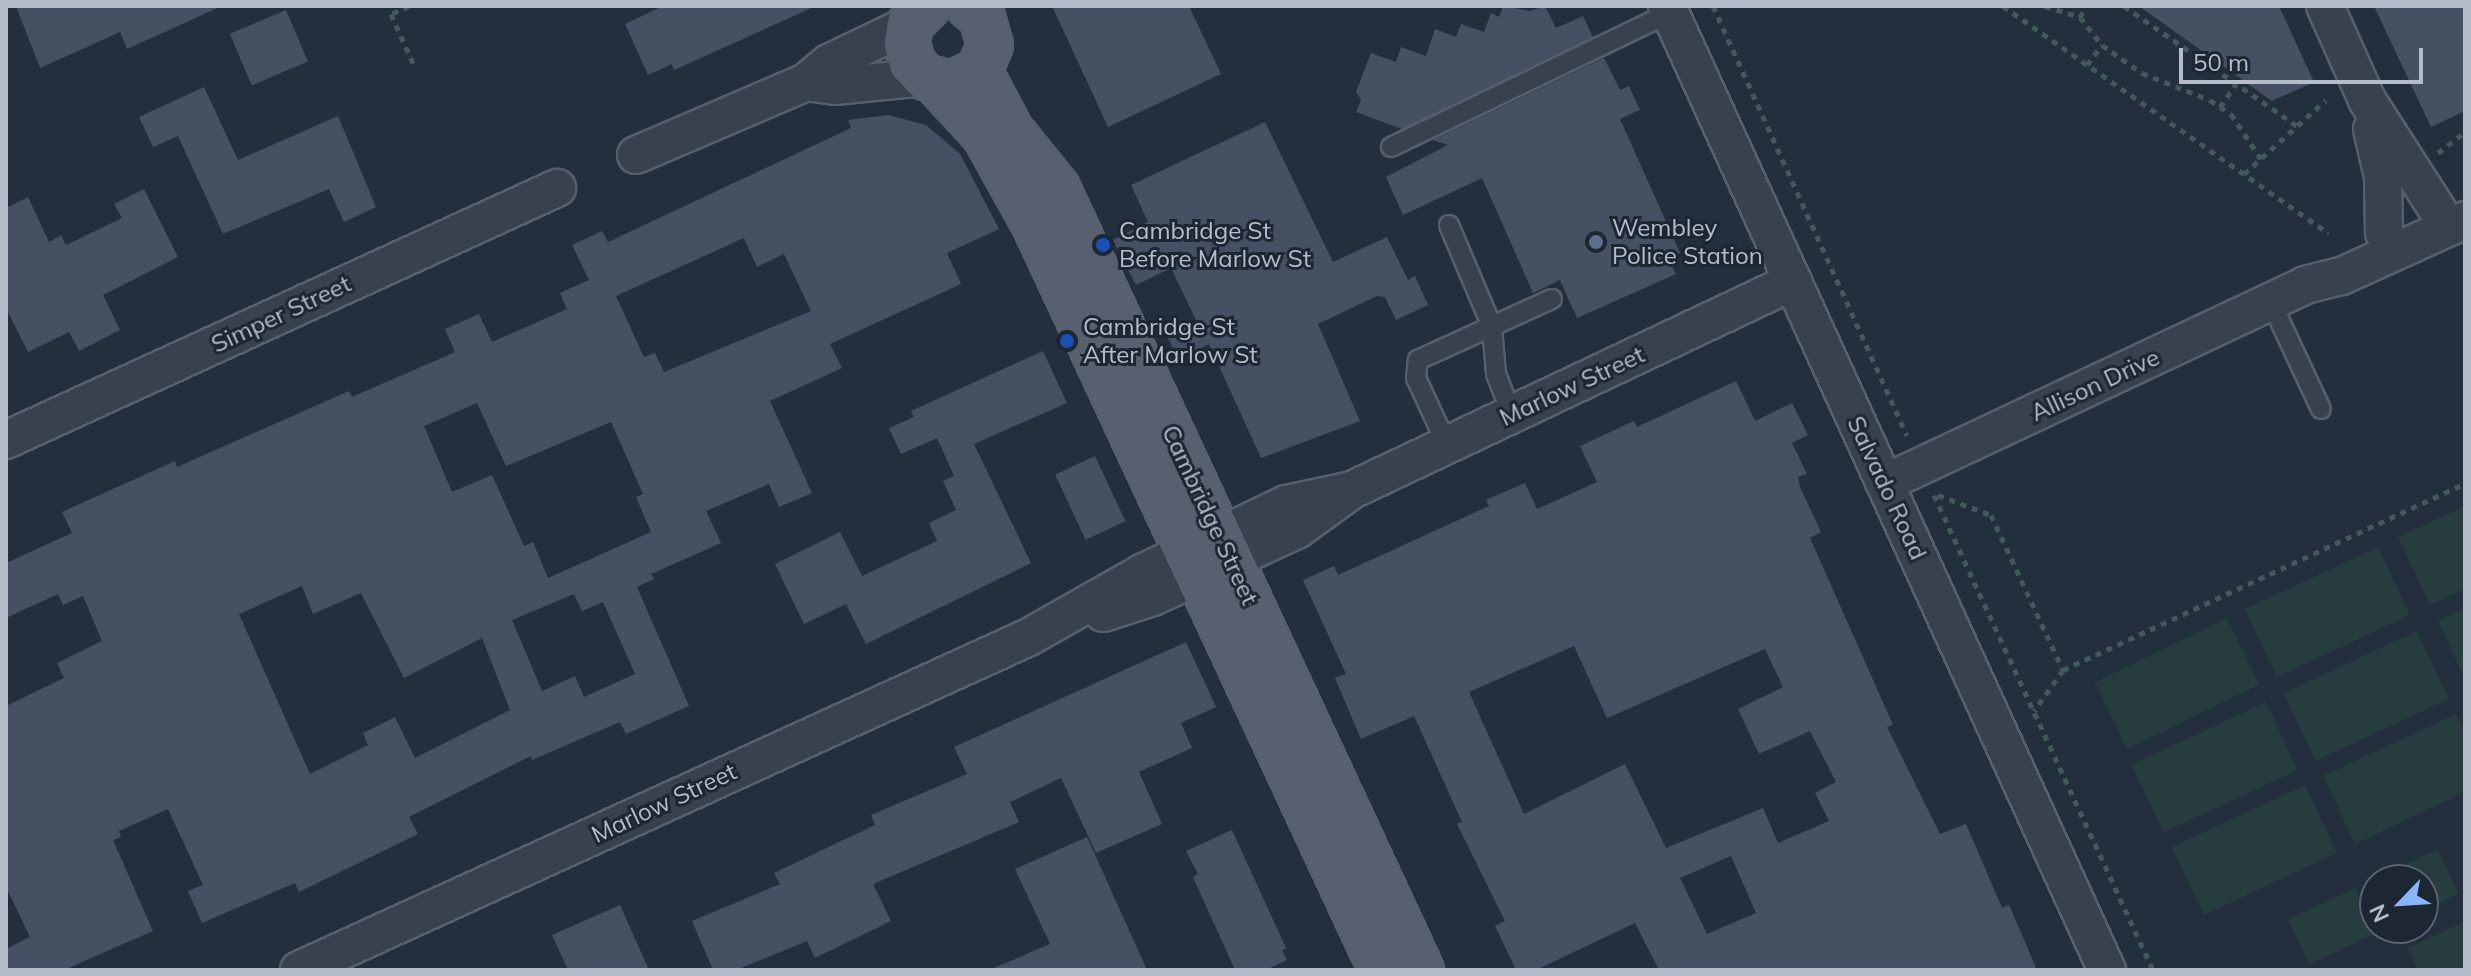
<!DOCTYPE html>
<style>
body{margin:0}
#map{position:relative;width:2471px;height:976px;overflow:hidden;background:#242f3e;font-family:Mulish,sans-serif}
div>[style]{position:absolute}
.green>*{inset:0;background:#263c3f;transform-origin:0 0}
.building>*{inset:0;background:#455162;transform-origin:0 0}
.path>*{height:5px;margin-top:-2.5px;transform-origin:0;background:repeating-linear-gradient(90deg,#44595c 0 6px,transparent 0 12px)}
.roads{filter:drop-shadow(2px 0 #565f6c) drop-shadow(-2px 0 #565f6c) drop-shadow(0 2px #565f6c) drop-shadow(0 -2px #565f6c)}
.lane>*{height:18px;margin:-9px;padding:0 9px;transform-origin:9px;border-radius:9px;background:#38414e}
.street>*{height:36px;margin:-18px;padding:0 18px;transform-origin:18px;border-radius:18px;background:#38414e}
.primary>*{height:44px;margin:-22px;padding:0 22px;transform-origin:22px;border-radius:22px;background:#56606e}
.dots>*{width:22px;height:22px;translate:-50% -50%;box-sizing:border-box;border:4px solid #1d2633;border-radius:50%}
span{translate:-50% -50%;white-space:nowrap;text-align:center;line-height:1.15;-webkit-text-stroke:6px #1d2633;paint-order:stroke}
.poi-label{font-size:24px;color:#b4bcc9}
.left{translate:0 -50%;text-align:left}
.street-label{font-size:24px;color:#b4bcc9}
.frame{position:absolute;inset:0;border:8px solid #b4bcc9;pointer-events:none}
.north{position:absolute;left:2359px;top:864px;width:80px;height:80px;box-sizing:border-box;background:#1d2633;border:2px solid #59626f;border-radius:50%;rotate:245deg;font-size:22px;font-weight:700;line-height:32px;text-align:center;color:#b4bcc9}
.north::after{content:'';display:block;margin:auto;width:28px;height:36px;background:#8ab4f8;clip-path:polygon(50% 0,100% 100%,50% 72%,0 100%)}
.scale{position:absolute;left:2179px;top:48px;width:244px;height:36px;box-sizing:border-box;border:4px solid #b4bcc9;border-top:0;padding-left:10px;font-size:24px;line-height:28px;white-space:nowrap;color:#b4bcc9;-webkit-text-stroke:6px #1d2633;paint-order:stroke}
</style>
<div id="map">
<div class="green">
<div style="clip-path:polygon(2465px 506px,2465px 589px,2430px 605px,2398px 537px)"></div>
<div style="left:2378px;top:547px;width:75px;height:147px;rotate:65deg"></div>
<div style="clip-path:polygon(2465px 608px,2465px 680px,2438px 621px)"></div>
<div style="left:2227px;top:618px;width:74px;height:147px;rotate:64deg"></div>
<div style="left:2417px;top:631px;width:75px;height:147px;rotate:65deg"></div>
<div style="left:2266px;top:702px;width:75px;height:148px;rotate:65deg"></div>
<div style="clip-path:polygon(2456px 714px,2465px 734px,2465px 792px,2355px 844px,2323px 776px)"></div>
<div style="left:2305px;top:785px;width:75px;height:147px;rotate:65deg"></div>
<div style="clip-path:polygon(2438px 849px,2459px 894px,2423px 911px,2423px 880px,2375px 880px,2375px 889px,2371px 880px)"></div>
<div style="left:2355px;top:888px;width:50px;height:74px;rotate:65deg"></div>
<div style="clip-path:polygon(2465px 921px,2465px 970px,2418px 970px,2408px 948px)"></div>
</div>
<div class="building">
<div style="clip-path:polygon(16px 6px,222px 6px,127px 49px,120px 32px,40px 68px)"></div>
<div style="clip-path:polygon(663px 6px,816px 6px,674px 70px,672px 64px,648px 75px,625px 24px)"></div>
<div style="clip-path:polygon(1052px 6px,1189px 6px,1221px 74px,1108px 127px)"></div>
<div style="clip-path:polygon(1503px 6px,1530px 11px,1545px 6px,1556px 28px,1583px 16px,1593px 37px,1402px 129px,1356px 112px,1361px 100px,1356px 92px,1371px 53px,1396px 62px,1401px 47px,1426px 56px,1435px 29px,1456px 37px,1461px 24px,1484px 32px,1491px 13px,1499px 17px)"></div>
<div style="clip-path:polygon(2139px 6px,2279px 6px,2314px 82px,2272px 101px)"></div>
<div style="clip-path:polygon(2374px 6px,2465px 6px,2465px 111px,2431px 127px)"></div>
<div style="left:286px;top:10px;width:56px;height:61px;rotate:67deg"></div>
<div style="clip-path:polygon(1604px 58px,1620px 90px,1629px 86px,1640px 110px,1620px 119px,1680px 253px,1668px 258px,1676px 274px,1577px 318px,1560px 280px,1533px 293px,1482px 178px,1403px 215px,1386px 177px,1448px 145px,1433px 140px)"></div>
<div style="clip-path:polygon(204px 87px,238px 160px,338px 116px,376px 207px,344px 222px,329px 189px,223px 234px,178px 136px,153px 147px,139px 117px)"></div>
<div style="clip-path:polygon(evenodd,888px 115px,926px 125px,960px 154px,999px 229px,947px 253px,961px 284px,830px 344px,842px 368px,770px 401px,812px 493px,779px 507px,769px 484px,706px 511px,721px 543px,651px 574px,654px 579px,637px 587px,689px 706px,626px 734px,620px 722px,532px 760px,531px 756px,409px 817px,418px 834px,299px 892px,295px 883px,202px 923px,188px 891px,203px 885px,168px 809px,119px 831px,121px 837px,113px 840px,153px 931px,64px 970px,6px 970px,6px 949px,30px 937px,6px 887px,6px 706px,64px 678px,57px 663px,102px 641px,83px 596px,63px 605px,58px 594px,6px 618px,6px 563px,72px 533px,62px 512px,175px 461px,177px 467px,349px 391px,352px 397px,455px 352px,445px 329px,479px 314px,492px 342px,567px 309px,560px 293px,589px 280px,572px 245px,602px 231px,608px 242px,851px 128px,848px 120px,888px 115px,744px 238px,757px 267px,784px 254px,811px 311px,664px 372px,655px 353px,644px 357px,616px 296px,744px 238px,888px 115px,477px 403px,506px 466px,611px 422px,643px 494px,636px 497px,651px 532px,548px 578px,533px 542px,524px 546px,492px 475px,452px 492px,424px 426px,477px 403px,888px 115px,302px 586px,313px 614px,361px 593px,404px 678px,482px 638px,510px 710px,415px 758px,395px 717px,363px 733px,368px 745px,310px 774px,239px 614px,302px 586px,888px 115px,574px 594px,582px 611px,603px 602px,635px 674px,584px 697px,575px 676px,542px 691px,512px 620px,574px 594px)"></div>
<div style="clip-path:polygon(1265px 122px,1333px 262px,1387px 237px,1408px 280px,1415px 276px,1428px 305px,1396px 320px,1385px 297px,1377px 296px,1318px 324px,1360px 421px,1261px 458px,1209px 344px,1178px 359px,1167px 336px,1197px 322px,1171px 268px,1136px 285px,1113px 240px,1148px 222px,1131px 185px)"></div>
<div style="clip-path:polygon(144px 189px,178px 257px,103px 295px,120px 330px,79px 351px,69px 332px,28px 352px,6px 308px,6px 208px,28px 197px,49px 242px,61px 235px,66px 245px,122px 218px,114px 204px)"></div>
<div style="clip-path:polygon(1043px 351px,1067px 403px,974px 444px,1031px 563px,866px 644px,846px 604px,804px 624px,775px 564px,840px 532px,862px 576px,937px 541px,929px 523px,956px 510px,943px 481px,954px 476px,937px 438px,901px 454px,889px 428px,914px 417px,911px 411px)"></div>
<div style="clip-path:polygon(evenodd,1736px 381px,1755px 421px,1792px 403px,1808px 435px,1792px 443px,1807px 474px,1798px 477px,1800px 487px,1821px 532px,1810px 538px,1893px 725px,1887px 727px,1940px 834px,1966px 824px,2002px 908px,2009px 905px,2037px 970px,1659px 970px,1635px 923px,1536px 970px,1516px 970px,1495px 926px,1505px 921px,1457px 824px,1462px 822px,1414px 716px,1361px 739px,1335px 678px,1346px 674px,1303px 580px,1334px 566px,1338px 575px,1489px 506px,1486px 500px,1525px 483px,1537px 509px,1597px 482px,1580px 446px,1634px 421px,1637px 427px,1736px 381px,1574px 646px,1607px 718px,1765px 649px,1783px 687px,1738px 709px,1759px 754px,1810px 731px,1836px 782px,1815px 793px,1829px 821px,1778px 843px,1763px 808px,1666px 848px,1625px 764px,1524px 814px,1469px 692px,1574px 646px,1736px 381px,1731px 856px,1756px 913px,1707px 934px,1680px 878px,1731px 856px)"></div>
<div style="left:1095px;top:456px;width:72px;height:44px;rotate:65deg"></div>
<div style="clip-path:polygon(1186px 642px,1216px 707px,1181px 723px,1192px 748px,1139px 772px,1162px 824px,1096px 853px,1061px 778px,1010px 802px,1019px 822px,873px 884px,891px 921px,815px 958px,807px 941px,736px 970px,713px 970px,692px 921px,780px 884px,774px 873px,875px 825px,871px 815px,967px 774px,954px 747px)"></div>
<div style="clip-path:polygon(1232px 830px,1286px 948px,1282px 950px,1287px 960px,1266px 970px,1235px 970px,1193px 877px,1198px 874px,1186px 851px)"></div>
<div style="clip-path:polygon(1087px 837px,1147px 970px,989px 970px,1050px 944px,1015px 869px)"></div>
<div style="clip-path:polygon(620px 905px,649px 970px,568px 970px,552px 935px)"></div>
</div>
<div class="path">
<div style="left:409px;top:6px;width:20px;rotate:156deg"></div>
<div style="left:391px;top:14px;width:54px;rotate:65.8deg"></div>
<div style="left:1713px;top:6px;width:471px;rotate:65.7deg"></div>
<div style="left:2003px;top:6px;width:397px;rotate:34.9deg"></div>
<div style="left:2045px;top:6px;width:37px;rotate:17deg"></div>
<div style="left:2080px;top:17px;width:36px;rotate:52deg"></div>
<div style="left:2102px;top:45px;width:49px;rotate:35deg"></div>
<div style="left:2142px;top:73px;width:73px;rotate:21.7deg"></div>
<div style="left:2210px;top:100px;width:25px;rotate:34deg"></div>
<div style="left:2231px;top:114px;width:54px;rotate:56.3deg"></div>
<div style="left:2124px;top:6px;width:211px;rotate:34.7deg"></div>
<div style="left:2080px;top:17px;width:13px;rotate:-58deg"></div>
<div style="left:2087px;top:65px;width:25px;rotate:-53deg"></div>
<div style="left:2220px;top:107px;width:28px;rotate:-55deg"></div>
<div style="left:2438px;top:153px;width:34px;rotate:-38deg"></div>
<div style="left:2244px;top:174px;width:110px;rotate:-42.1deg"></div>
<div style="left:1934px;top:495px;width:523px;rotate:65.25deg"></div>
<div style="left:1938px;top:495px;width:57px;rotate:20.7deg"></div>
<div style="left:1991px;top:515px;width:171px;rotate:65.1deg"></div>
<div style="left:2063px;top:670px;width:50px;rotate:125.3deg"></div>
<div style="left:2063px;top:670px;width:443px;rotate:-24.9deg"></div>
</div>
<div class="roads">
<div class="lane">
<div style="left:1391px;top:147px;width:310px;rotate:-25.7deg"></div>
<div style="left:1449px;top:225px;width:111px;rotate:67.1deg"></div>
<div style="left:1492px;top:327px;width:47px;rotate:85.1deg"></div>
<div style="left:1496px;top:374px;width:44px;rotate:68.7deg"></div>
<div style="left:2271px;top:302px;width:118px;rotate:65deg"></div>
<div style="left:1447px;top:445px;width:74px;rotate:-114.8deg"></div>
<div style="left:1416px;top:378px;width:18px;rotate:-84deg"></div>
<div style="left:1418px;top:360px;width:147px;rotate:-24.5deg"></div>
</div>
<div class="street">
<div style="left:1667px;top:6px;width:1060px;rotate:65.47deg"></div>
<div style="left:2325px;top:6px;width:103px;rotate:65.9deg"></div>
<div style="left:2367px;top:100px;width:130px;rotate:57.3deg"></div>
<div style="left:806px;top:82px;width:29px;rotate:8deg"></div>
<div style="left:835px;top:86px;width:90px;rotate:-5.7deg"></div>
<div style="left:2372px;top:129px;width:49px;rotate:77.1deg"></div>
<div style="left:2383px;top:177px;width:56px;rotate:89deg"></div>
<div style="left:636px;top:155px;width:185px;rotate:-23.2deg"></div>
<div style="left:806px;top:82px;width:30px;rotate:-40deg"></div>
<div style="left:829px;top:63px;width:90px;rotate:-25.7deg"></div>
<div style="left:6px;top:440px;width:606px;rotate:-24.58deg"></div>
<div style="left:1885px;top:483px;width:464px;rotate:-25.2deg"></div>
<div style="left:2305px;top:285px;width:38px;rotate:-14deg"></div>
<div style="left:2342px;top:276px;width:135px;rotate:-24.5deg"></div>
<div style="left:1103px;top:613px;width:52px;rotate:-17.7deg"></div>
<div style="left:1153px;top:597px;width:159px;rotate:-25deg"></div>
<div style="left:1297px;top:530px;width:68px;rotate:-36deg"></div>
<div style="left:1352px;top:490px;width:488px;rotate:-25.3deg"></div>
<div style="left:299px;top:970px;width:802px;rotate:-24.52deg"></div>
<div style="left:1029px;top:637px;width:130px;rotate:-29.5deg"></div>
<div style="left:1142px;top:573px;width:160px;rotate:-25.6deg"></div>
<div style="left:1286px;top:504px;width:67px;rotate:-12deg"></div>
</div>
<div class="primary">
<div style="left:928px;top:6px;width:25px;rotate:135deg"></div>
<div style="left:910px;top:24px;width:20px;rotate:99deg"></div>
<div style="left:907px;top:44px;width:20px;rotate:75deg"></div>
<div style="left:912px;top:63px;width:19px;rotate:47deg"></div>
<div style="left:925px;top:77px;width:28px;rotate:15deg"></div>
<div style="left:952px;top:84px;width:30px;rotate:-26deg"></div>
<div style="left:979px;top:71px;width:28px;rotate:-67deg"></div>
<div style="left:990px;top:45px;width:29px;rotate:-106deg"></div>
<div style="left:982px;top:17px;width:17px;rotate:-140deg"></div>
<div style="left:979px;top:71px;width:67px;rotate:62.3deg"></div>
<div style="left:1010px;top:130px;width:75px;rotate:51deg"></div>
<div style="left:1057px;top:188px;width:863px;rotate:65.04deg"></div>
<div style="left:937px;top:83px;width:71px;rotate:47.3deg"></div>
<div style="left:985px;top:135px;width:103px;rotate:60.9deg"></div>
<div style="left:1035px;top:225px;width:822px;rotate:65.03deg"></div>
</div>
</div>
<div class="dots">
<div style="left:1596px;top:242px;background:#5c6f8a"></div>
<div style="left:1103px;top:245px;background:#1a4fb4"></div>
<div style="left:1067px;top:341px;background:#1a4fb4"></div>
</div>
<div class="poi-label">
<span class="left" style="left:1612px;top:242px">Wembley<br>Police Station</span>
<span class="left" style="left:1119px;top:245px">Cambridge St<br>Before Marlow St</span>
<span class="left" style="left:1083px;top:341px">Cambridge St<br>After Marlow St</span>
</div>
<div class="street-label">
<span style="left:281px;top:314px;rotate:-25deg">Simper Street</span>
<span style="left:2095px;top:385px;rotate:-25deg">Allison Drive</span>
<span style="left:1572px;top:386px;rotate:-25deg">Marlow Street</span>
<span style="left:1887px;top:488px;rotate:65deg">Salvado Road</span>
<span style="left:1210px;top:515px;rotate:65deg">Cambridge Street</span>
<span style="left:664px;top:803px;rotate:-25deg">Marlow Street</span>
</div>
<div class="frame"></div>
<div class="north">N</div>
<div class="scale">50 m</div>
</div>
